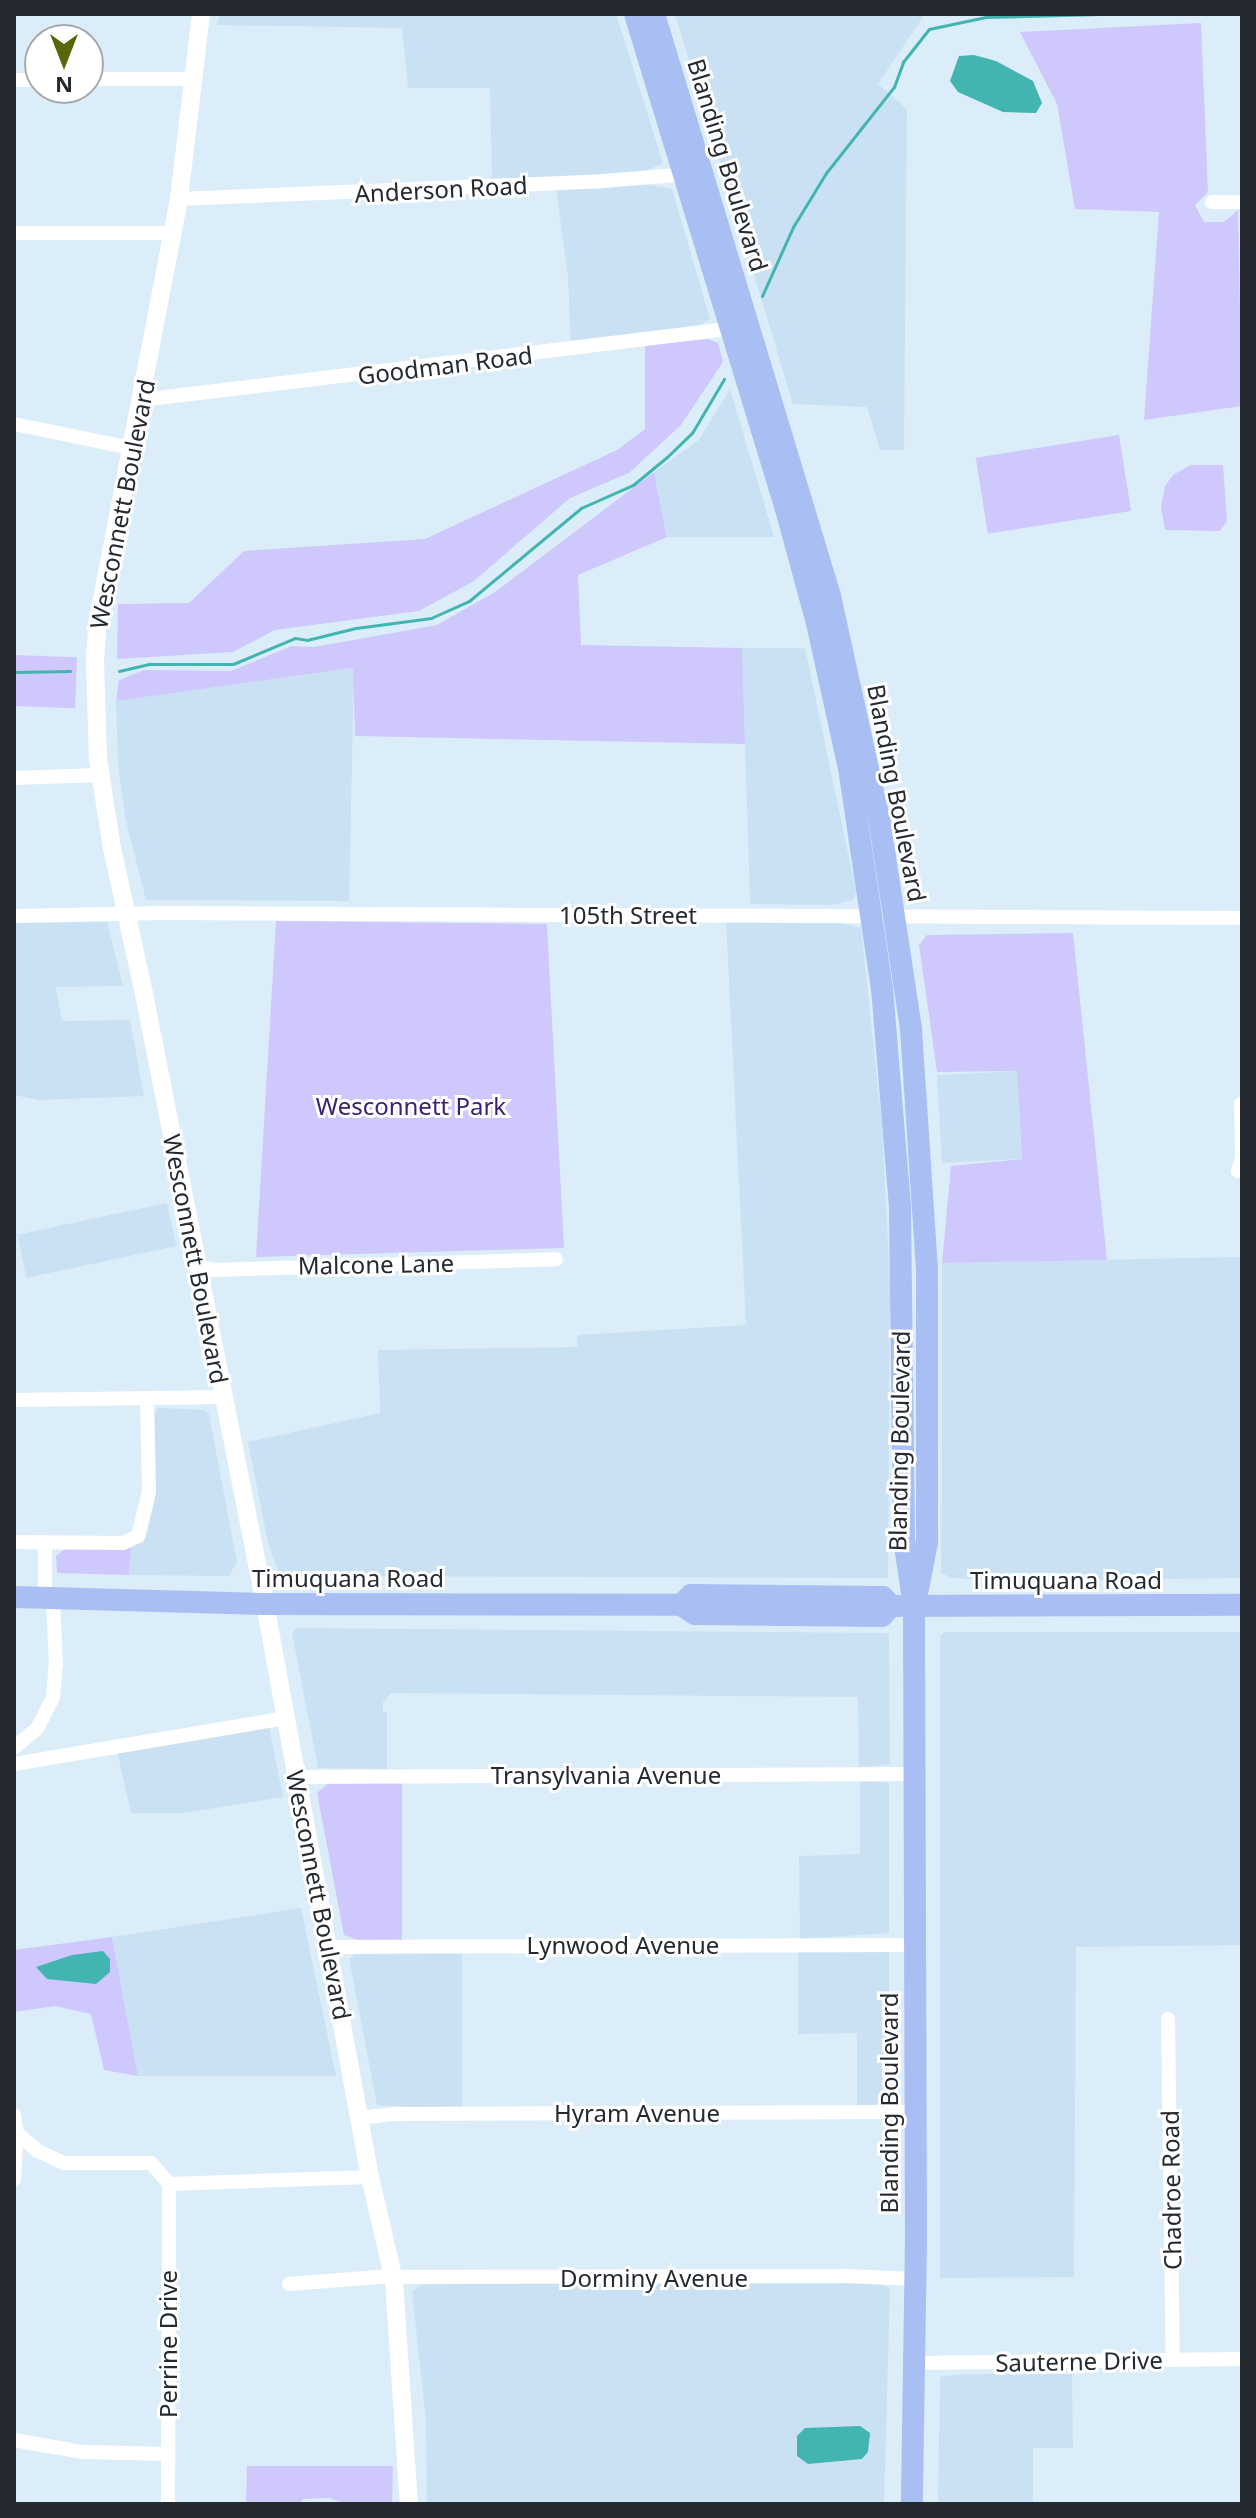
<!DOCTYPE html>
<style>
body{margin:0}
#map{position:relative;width:1256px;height:2518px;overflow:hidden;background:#dcedfa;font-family:"Noto Sans",sans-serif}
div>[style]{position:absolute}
.built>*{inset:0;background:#cae1f3;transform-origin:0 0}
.green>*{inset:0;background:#cfc8fd;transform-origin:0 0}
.water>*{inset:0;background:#42b5b1}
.stream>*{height:3px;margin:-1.5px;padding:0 1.5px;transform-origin:1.5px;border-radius:1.5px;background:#42b5b1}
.street>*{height:14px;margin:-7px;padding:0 7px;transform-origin:7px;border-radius:7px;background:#fff}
.secondary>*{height:18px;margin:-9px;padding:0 9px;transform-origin:9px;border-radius:9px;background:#fff}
.primary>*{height:22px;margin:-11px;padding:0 11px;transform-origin:11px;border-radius:11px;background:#a9bff4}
span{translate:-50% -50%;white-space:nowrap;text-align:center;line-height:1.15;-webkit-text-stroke:6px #fff;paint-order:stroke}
.street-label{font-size:24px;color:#242a2f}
.park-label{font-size:24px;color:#392273}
.frame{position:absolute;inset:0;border:16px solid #242a2f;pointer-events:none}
.north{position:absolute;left:24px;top:24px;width:80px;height:80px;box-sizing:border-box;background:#fff;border:2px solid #a7aaac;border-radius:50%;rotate:180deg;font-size:22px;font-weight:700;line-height:32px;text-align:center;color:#242a2f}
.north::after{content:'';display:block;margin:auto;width:28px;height:36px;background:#5a660a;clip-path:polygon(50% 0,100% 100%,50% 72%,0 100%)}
</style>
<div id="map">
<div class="built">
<div style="clip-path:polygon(220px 14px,616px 14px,663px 163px,640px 174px,492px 181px,490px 88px,408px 88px,402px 28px,217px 25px)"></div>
<div style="clip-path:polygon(675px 14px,925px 14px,878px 84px,907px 109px,904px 450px,880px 450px,867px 407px,793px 404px)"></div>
<div style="clip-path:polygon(643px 184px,672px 189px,710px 319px,698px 326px,571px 345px,568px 278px,556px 187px)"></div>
<div style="clip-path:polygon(730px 389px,774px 537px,667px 537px,654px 472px,699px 440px)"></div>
<div style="clip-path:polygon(742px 648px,805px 648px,856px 891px,853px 900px,831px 905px,750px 904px)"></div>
<div style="clip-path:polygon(354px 668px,349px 901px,146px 900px,125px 817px,118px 765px,116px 701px)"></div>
<div style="clip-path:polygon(726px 920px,832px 921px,861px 928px,882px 1124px,890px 1285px,888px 1578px,285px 1576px,278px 1571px,268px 1543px,248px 1442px,380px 1413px,378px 1350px,577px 1347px,578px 1335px,746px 1325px)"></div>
<div style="clip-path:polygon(107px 922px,123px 986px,56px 987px,62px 1021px,130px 1020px,144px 1096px,38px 1100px,14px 1095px,14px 923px)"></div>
<div style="left:1017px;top:1071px;width:88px;height:80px;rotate:87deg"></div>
<div style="left:167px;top:1203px;width:44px;height:153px;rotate:78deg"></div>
<div style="clip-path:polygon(1242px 1257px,1242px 1578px,1014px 1581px,952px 1578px,941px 1573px,942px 1263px)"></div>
<div style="clip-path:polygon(159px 1408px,204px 1410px,209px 1414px,237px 1562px,229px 1576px,129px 1575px,131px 1548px,146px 1538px,155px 1500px,153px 1414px)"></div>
<div style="clip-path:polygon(296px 1628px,889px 1633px,890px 1764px,859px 1768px,858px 1697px,391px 1693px,383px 1702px,383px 1712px,387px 1712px,387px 1769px,318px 1768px,292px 1633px)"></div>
<div style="clip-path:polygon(944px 1632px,1242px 1632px,1242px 1945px,1076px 1947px,1074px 2277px,940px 2278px,940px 1636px)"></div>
<div style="clip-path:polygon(269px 1726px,283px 1797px,184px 1813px,131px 1813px,117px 1751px)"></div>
<div style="clip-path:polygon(860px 1779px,889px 1783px,889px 1933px,800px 1939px,799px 1856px,860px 1854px)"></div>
<div style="clip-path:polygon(301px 1908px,336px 2076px,138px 2076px,112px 1937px)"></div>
<div style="clip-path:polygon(798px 1948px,889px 1950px,889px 2103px,857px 2107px,857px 2033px,798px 2034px)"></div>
<div style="clip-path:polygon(462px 1950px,462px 2110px,377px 2105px,349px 1959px,356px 1953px)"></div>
<div style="clip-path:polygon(873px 2282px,890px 2288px,884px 2504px,427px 2504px,426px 2421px,412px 2292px,419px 2286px,431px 2283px)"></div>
<div style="clip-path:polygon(963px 2374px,1072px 2374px,1073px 2448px,1033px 2448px,1033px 2504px,938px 2504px,940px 2377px)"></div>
</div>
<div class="green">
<div style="clip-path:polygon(1201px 23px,1208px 192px,1195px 205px,1204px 222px,1224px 222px,1238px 210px,1242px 406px,1144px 420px,1159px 212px,1075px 209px,1057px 104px,1020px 32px)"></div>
<div style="clip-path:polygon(708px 339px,718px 343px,723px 362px,681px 425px,629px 473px,570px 498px,474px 581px,419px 611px,275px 630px,233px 652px,117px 659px,118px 604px,189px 603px,244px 551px,425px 539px,617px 450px,645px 429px,645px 345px)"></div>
<div style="left:1119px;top:435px;width:77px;height:145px;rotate:81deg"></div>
<div style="clip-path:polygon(1191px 465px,1223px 465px,1227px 521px,1220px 531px,1165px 530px,1161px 507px,1165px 486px,1173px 475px)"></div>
<div style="clip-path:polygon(654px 472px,667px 537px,578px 575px,581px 645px,742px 648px,745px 744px,355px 736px,353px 668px,116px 701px,119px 680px,144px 670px,231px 671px,292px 646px,314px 647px,437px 625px,495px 592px)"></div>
<div style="left:14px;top:655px;width:63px;height:51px;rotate:2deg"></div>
<div style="clip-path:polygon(276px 921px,547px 924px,564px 1248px,256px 1257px)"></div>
<div style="clip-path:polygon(1073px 933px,1107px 1260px,942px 1263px,951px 1166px,1022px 1159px,1017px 1071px,937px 1072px,919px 945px,927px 935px)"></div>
<div style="clip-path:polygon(131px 1548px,129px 1575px,57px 1573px,56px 1556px,65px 1549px)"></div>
<div style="clip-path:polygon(329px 1783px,402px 1783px,402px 1940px,358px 1940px,344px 1935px,317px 1793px)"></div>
<div style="clip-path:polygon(112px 1937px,138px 2076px,104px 2070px,91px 2014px,55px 2006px,14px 2012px,14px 1950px)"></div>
<div style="clip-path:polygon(247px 2466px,393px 2466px,392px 2504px,347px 2504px,329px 2498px,303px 2499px,300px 2504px,246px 2504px)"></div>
</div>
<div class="water">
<div style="clip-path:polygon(974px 55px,996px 61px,1033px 81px,1042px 103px,1036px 113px,1003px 112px,958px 92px,950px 81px,959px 56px)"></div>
<div style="clip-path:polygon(103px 1951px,110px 1959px,110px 1972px,96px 1984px,47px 1979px,36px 1967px,72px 1955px)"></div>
<div style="clip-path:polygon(860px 2426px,870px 2433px,868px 2452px,862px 2459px,808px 2464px,797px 2456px,797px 2436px,805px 2428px)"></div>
</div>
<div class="stream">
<div style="left:762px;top:296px;width:76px;rotate:-65.8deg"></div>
<div style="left:793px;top:227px;width:63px;rotate:-58.6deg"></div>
<div style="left:826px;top:173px;width:110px;rotate:-51.7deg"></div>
<div style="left:894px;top:87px;width:27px;rotate:-70deg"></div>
<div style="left:903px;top:62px;width:42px;rotate:-51.8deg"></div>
<div style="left:929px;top:29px;width:58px;rotate:-11.9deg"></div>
<div style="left:986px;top:17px;width:115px;rotate:-1.5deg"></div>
<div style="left:119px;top:671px;width:32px;rotate:-13deg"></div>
<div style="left:150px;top:664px;width:83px"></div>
<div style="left:233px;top:664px;width:67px;rotate:-22.8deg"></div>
<div style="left:295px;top:638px;width:12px;rotate:9deg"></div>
<div style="left:307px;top:640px;width:50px;rotate:-13.8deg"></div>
<div style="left:356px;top:628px;width:76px;rotate:-7.6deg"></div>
<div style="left:431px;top:618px;width:42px;rotate:-24.1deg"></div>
<div style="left:469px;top:601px;width:146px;rotate:-39.7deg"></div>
<div style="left:581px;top:508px;width:57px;rotate:-23.9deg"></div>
<div style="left:633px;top:485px;width:44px;rotate:-39.5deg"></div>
<div style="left:667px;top:457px;width:35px;rotate:-44deg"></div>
<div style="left:692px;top:433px;width:63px;rotate:-59.3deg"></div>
<div style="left:14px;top:672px;width:56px;rotate:-1deg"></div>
</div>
<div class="street">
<div style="left:88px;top:79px;width:106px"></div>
<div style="left:14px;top:80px;width:26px"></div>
<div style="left:179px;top:199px;width:423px;rotate:-2.4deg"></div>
<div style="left:602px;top:181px;width:88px;rotate:-4.5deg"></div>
<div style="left:1212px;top:202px;width:30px"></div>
<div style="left:14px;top:233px;width:159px"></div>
<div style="left:141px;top:400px;width:599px;rotate:-6.9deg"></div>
<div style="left:14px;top:424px;width:119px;rotate:11.6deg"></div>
<div style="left:14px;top:778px;width:86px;rotate:-2deg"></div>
<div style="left:14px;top:916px;width:149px;rotate:-1.2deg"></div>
<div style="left:163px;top:913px;width:1079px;rotate:0.27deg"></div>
<div style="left:1241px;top:1104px;width:48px;rotate:88.8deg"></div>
<div style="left:1238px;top:1171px;width:14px;rotate:-73deg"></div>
<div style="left:197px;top:1266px;width:16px;rotate:14deg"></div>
<div style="left:213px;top:1270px;width:343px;rotate:-1.8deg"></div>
<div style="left:14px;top:1400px;width:208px;rotate:-0.8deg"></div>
<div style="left:14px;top:1542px;width:109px;rotate:0.5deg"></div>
<div style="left:123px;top:1543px;width:17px;rotate:-25deg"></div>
<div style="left:138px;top:1536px;width:45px;rotate:-76deg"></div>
<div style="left:149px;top:1492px;width:93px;rotate:-91.2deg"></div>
<div style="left:45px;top:1600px;width:57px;rotate:-90deg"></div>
<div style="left:14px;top:1748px;width:30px;rotate:-40deg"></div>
<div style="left:37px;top:1729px;width:36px;rotate:-63deg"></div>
<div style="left:53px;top:1697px;width:32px;rotate:-85deg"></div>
<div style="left:56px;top:1665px;width:65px;rotate:-92.6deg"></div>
<div style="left:14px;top:1764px;width:275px;rotate:-9.6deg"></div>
<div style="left:296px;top:1777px;width:620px;rotate:-0.28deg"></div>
<div style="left:330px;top:1947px;width:585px;rotate:-0.2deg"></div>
<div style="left:1168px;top:2019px;width:341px;rotate:89.2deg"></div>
<div style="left:14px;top:2115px;width:18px;rotate:81deg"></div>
<div style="left:17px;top:2133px;width:28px;rotate:41deg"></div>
<div style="left:38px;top:2151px;width:29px;rotate:25deg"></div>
<div style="left:64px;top:2163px;width:87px"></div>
<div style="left:151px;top:2163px;width:28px;rotate:49deg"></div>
<div style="left:360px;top:2118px;width:34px;rotate:-7deg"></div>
<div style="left:394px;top:2114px;width:521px;rotate:-0.22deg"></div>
<div style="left:14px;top:2179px;width:46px;rotate:-86.3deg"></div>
<div style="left:169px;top:2184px;width:201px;rotate:-2deg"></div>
<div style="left:289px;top:2284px;width:89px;rotate:-4.5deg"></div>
<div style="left:378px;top:2277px;width:466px;rotate:-0.1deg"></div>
<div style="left:844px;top:2276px;width:71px;rotate:2.4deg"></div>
<div style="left:915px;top:2363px;width:327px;rotate:-0.7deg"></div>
<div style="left:14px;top:2440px;width:70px;rotate:9.9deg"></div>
<div style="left:83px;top:2452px;width:85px;rotate:1.3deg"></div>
<div style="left:168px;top:2504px;width:320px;rotate:-89.8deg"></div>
</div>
<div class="secondary">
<div style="left:201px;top:14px;width:186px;rotate:96.8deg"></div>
<div style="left:179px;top:199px;width:427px;rotate:100.9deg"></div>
<div style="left:98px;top:618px;width:42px;rotate:94.1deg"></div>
<div style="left:95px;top:660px;width:99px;rotate:88.3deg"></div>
<div style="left:98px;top:759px;width:90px;rotate:81.1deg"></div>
<div style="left:112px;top:848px;width:149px;rotate:77.6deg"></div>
<div style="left:144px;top:994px;width:622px;rotate:78.78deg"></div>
<div style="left:265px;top:1604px;width:583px;rotate:79.62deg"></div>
<div style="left:370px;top:2177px;width:106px;rotate:76.9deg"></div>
<div style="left:394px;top:2280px;width:225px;rotate:86.2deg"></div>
</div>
<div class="primary">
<div style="left:635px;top:14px;width:518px;rotate:73.04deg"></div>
<div style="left:786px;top:509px;width:118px;rotate:74.8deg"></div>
<div style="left:817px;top:623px;width:148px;rotate:77.6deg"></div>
<div style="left:849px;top:768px;width:222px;rotate:81.5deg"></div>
<div style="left:882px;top:988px;width:222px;rotate:85.3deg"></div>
<div style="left:900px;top:1209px;width:330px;rotate:89.3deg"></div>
<div style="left:904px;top:1539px;width:68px;rotate:81.5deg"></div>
<div style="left:914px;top:1606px;width:633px;rotate:89.82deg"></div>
<div style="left:916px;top:2239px;width:265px;rotate:90.9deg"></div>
<div style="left:654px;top:14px;width:608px;rotate:73.17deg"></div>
<div style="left:830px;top:596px;width:233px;rotate:77.6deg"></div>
<div style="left:880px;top:824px;width:207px;rotate:81.4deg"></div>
<div style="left:911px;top:1029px;width:242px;rotate:86.2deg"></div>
<div style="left:927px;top:1270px;width:272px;rotate:90deg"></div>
<div style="left:927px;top:1542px;width:48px;rotate:100.8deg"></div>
<div style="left:14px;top:1597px;width:251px;rotate:1.6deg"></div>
<div style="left:265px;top:1604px;width:416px;rotate:0.1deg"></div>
<div style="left:681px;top:1605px;width:17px;rotate:33deg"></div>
<div style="left:695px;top:1614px;width:187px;rotate:0.6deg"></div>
<div style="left:882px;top:1616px;width:13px;rotate:-48deg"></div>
<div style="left:891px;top:1606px;width:351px;rotate:-0.2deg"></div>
<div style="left:681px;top:1605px;width:14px;rotate:-45deg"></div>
<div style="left:691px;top:1595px;width:192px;rotate:0.6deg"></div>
<div style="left:883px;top:1597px;width:12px;rotate:48deg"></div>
</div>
<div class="street-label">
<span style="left:728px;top:165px;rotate:73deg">Blanding Boulevard</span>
<span style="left:441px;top:189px;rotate:-3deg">Anderson Road</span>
<span style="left:445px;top:365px;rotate:-7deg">Goodman Road</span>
<span style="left:122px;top:504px;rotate:-79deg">Wesconnett Boulevard</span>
<span style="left:897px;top:793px;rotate:79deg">Blanding Boulevard</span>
<span style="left:628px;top:915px">105th Street</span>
<span style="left:196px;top:1259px;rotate:79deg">Wesconnett Boulevard</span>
<span style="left:376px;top:1264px;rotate:-1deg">Malcone Lane</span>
<span style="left:899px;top:1441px;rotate:-89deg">Blanding Boulevard</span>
<span style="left:348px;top:1578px">Timuquana Road</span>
<span style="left:1066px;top:1580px">Timuquana Road</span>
<span style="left:606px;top:1775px">Transylvania Avenue</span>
<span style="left:319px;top:1895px;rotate:79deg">Wesconnett Boulevard</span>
<span style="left:623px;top:1945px">Lynwood Avenue</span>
<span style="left:889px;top:2103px;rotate:-90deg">Blanding Boulevard</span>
<span style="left:637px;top:2113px">Hyram Avenue</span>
<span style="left:1171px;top:2190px;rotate:-91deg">Chadroe Road</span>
<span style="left:654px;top:2278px">Dorminy Avenue</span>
<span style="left:168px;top:2344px;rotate:-90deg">Perrine Drive</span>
<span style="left:1079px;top:2361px;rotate:-1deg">Sauterne Drive</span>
</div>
<div class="park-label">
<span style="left:411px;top:1106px">Wesconnett Park</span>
</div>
<div class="frame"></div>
<div class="north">N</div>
</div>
